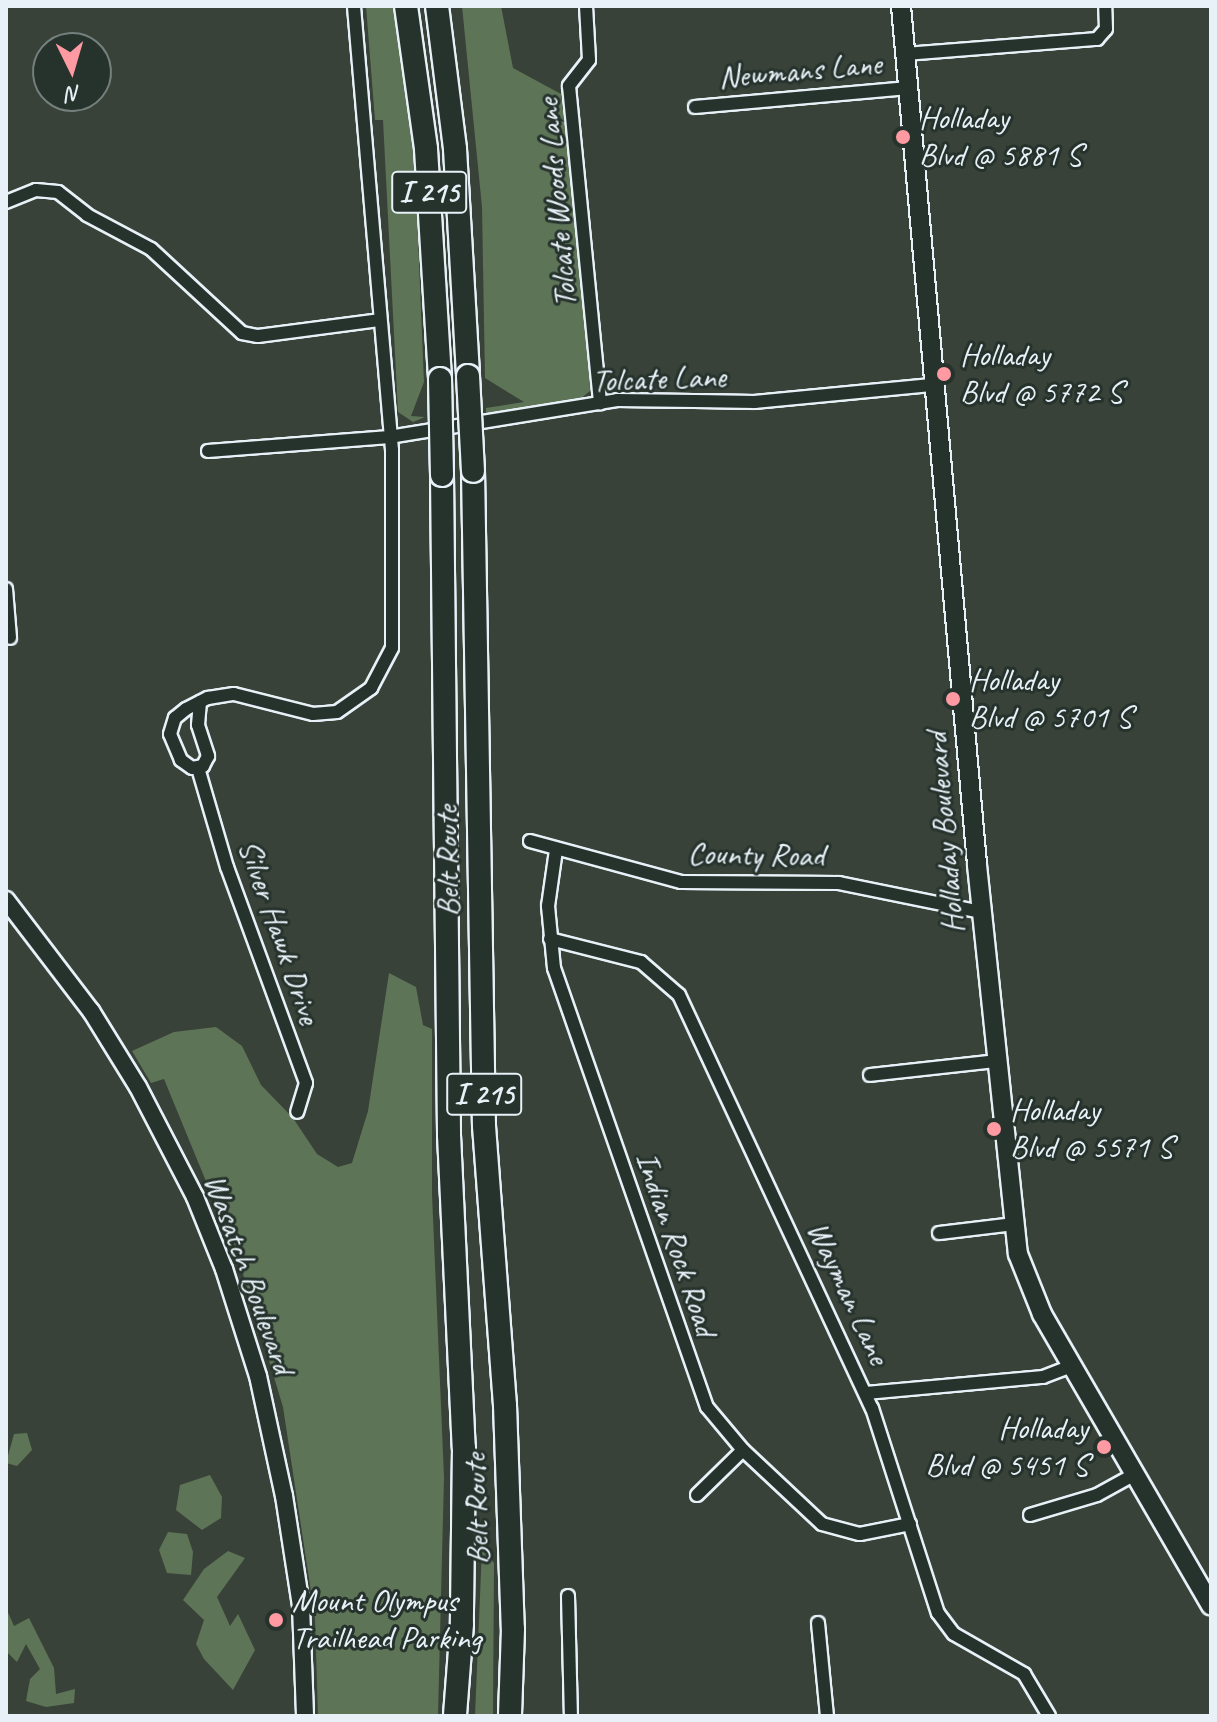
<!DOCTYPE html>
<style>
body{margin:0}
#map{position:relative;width:1217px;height:1722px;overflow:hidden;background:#394238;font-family:Caveat,sans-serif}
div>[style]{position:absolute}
.green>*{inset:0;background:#5e7457}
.roads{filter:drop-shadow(2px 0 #e8f1f8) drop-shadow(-2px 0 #e8f1f8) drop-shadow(0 2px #e8f1f8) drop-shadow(0 -2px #e8f1f8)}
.minor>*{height:12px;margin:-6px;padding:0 6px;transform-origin:6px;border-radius:6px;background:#26332d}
.tertiary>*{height:16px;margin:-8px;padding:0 8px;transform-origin:8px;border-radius:8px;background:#26332d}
.secondary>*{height:18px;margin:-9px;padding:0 9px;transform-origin:9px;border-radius:9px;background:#26332d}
.motorway>*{height:22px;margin:-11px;padding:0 11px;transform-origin:11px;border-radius:11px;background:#26332d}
.bridges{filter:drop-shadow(2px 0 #e8f1f8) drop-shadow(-2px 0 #e8f1f8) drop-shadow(0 2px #e8f1f8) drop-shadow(0 -2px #e8f1f8)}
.motorway-bridge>*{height:22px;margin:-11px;padding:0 11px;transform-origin:11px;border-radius:11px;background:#26332d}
.dots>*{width:22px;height:22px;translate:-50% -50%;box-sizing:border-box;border:4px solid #26332d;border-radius:50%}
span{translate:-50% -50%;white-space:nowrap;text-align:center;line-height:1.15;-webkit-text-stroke:6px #26332d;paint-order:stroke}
.shield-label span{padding:2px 6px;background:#26332d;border:2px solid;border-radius:6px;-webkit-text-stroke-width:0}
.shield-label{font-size:30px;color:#e8f1f8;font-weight:700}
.street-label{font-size:32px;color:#e8f1f8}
.poi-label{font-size:32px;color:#e8f1f8}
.left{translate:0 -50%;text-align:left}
.right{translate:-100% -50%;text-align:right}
.frame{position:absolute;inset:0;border:8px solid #e8f1f8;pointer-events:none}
.north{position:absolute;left:32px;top:32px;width:80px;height:80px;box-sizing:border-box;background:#26332d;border:2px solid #747f7e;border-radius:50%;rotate:175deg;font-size:22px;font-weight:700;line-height:32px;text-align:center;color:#e8f1f8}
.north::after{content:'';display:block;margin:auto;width:28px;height:36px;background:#ff9aa2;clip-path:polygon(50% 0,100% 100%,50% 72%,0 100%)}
</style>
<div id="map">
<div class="green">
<div style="clip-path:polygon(366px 6px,394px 6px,414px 142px,424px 382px,411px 416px,425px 417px,413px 422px,398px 412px,383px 120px,375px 120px)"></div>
<div style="clip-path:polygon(462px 6px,501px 6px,513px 68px,561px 94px,587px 322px,590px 391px,579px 400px,486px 413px,486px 408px,524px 402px,485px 378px,482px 207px)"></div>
<div style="clip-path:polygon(389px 973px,416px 987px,423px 1025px,432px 1029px,432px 1194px,444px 1477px,438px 1716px,318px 1716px,315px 1618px,283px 1407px,240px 1264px,164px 1079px,151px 1083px,132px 1051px,174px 1032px,216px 1027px,242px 1046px,261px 1085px,293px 1118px,317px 1154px,338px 1167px,352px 1163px,368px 1111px)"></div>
<div style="clip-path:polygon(27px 1433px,32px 1450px,17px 1466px,6px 1463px,14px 1434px)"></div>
<div style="clip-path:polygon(210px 1475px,222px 1497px,221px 1518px,202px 1530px,176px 1510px,180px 1485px)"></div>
<div style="clip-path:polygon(168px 1532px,187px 1534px,193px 1552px,191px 1575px,167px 1573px,159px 1550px)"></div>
<div style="clip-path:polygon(482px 1548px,494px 1563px,493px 1716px,475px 1716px)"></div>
<div style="clip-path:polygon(228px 1551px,245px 1558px,217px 1597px,230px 1626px,238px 1614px,255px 1650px,233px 1690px,204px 1659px,196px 1644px,204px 1620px,183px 1600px,204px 1569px)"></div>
<div style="clip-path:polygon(6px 1608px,14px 1626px,29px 1618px,54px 1668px,56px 1694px,75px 1689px,74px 1703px,46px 1707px,26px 1701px,30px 1679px,40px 1669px,26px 1644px,17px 1662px,6px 1651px)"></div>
</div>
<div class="roads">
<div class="minor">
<div style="left:586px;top:6px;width:54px;rotate:86.8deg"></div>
<div style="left:589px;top:60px;width:33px;rotate:128deg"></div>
<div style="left:569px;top:86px;width:319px;rotate:84.4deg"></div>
<div style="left:905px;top:54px;width:193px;rotate:-4.5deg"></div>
<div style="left:1097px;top:39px;width:13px;rotate:-48deg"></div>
<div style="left:1106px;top:29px;width:23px;rotate:-92deg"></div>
<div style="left:695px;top:107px;width:214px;rotate:-5.1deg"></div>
<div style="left:6px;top:202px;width:32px;rotate:-22deg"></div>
<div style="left:36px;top:190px;width:22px;rotate:5deg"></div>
<div style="left:58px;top:192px;width:37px;rotate:38deg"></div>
<div style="left:87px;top:215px;width:72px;rotate:28deg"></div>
<div style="left:151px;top:249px;width:124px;rotate:42.7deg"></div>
<div style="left:242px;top:333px;width:16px;rotate:11deg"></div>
<div style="left:258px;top:336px;width:122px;rotate:-7.5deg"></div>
<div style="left:208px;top:451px;width:182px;rotate:-4.4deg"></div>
<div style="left:389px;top:437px;width:231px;rotate:-9.2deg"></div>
<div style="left:617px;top:400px;width:138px;rotate:0.8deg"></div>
<div style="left:755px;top:402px;width:179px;rotate:-5.5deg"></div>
<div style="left:6px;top:589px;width:49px;rotate:85.3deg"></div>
<div style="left:200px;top:702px;width:23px;rotate:95deg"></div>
<div style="left:198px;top:725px;width:33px;rotate:72deg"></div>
<div style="left:208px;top:756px;width:11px;rotate:117deg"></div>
<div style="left:203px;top:766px;width:11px;rotate:170deg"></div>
<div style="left:192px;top:768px;width:14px;rotate:-144deg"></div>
<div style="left:181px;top:760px;width:28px;rotate:-113deg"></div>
<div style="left:170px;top:734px;width:17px;rotate:-73deg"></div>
<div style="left:175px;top:718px;width:14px;rotate:-39deg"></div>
<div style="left:186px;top:709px;width:25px;rotate:-27deg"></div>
<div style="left:208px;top:698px;width:26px;rotate:-9deg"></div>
<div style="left:234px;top:694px;width:81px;rotate:14.2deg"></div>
<div style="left:313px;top:714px;width:24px;rotate:-5deg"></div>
<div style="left:337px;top:712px;width:42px;rotate:-35.2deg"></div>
<div style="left:371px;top:688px;width:45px;rotate:-62.3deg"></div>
<div style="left:392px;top:648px;width:198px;rotate:-90deg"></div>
<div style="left:392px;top:450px;width:446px;rotate:-94.9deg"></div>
<div style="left:198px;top:768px;width:103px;rotate:73.7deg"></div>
<div style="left:227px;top:867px;width:230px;rotate:69.9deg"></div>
<div style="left:306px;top:1083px;width:30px;rotate:107deg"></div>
<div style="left:530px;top:841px;width:156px;rotate:15.2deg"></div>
<div style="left:681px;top:882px;width:158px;rotate:0.4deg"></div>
<div style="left:839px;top:883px;width:146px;rotate:11.5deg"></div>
<div style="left:556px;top:850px;width:57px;rotate:98.1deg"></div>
<div style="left:548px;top:906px;width:62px;rotate:84.5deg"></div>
<div style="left:554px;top:968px;width:465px;rotate:70.8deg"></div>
<div style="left:707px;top:1407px;width:56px;rotate:50.1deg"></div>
<div style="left:743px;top:1450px;width:108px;rotate:43.1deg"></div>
<div style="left:822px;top:1524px;width:39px;rotate:15deg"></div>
<div style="left:860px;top:1534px;width:51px;rotate:-11.3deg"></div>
<div style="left:550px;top:939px;width:94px;rotate:14.2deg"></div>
<div style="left:641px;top:962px;width:50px;rotate:41deg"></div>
<div style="left:679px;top:995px;width:456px;rotate:65deg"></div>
<div style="left:872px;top:1408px;width:215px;rotate:72.2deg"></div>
<div style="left:938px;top:1613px;width:26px;rotate:53deg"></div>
<div style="left:954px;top:1634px;width:81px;rotate:29.7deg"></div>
<div style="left:1024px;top:1674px;width:49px;rotate:59.2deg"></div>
<div style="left:870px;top:1075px;width:127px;rotate:-6.3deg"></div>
<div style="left:939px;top:1233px;width:76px;rotate:-6.8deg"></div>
<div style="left:866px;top:1393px;width:178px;rotate:-5.2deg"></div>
<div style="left:1043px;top:1377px;width:31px;rotate:-21deg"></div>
<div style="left:697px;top:1495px;width:64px;rotate:-44.4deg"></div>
<div style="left:1030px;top:1515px;width:70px;rotate:-16.6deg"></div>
<div style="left:1097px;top:1495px;width:43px;rotate:-28.9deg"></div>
<div style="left:568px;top:1596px;width:120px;rotate:88.6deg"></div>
<div style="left:818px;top:1623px;width:93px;rotate:84.5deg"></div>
</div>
<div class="tertiary">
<div style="left:6px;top:900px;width:140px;rotate:52.6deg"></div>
<div style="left:91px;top:1011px;width:89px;rotate:58.3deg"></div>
<div style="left:138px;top:1087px;width:124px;rotate:62.6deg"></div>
<div style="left:195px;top:1197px;width:78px;rotate:68.1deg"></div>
<div style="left:224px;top:1269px;width:112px;rotate:72.4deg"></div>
<div style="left:258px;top:1376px;width:123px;rotate:77.8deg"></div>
<div style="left:284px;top:1496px;width:111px;rotate:81.2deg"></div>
<div style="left:301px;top:1606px;width:110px;rotate:87.9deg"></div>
</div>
<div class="secondary">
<div style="left:901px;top:6px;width:862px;rotate:84.94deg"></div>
<div style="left:977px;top:865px;width:391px;rotate:84deg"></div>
<div style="left:1018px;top:1254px;width:65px;rotate:68.2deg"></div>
<div style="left:1042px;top:1314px;width:337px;rotate:59.9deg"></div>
</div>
<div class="motorway">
<div style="left:406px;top:6px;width:144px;rotate:82deg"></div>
<div style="left:426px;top:149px;width:230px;rotate:86.5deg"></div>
<div style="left:437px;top:6px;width:144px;rotate:82.8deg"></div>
<div style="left:455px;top:149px;width:227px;rotate:86.7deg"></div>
<div style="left:473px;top:471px;width:655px;rotate:89.04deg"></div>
<div style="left:484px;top:1126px;width:280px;rotate:85.7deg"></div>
<div style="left:505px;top:1405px;width:224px;rotate:88deg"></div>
<div style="left:513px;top:1629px;width:87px;rotate:92deg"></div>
<div style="left:442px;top:475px;width:660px;rotate:89.39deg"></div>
<div style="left:449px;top:1135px;width:313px;rotate:87.3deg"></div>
<div style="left:464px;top:1448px;width:176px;rotate:90.7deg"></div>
<div style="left:462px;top:1624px;width:92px;rotate:94.4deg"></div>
</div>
</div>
<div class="bridges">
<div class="motorway-bridge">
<div style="left:468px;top:376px;width:95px;rotate:87deg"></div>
<div style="left:440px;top:379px;width:96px;rotate:88.8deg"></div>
</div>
</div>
<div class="dots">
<div style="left:903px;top:137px;background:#ff9aa2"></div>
<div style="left:944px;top:374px;background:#ff9aa2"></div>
<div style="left:953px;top:699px;background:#ff9aa2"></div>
<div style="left:994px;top:1129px;background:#ff9aa2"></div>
<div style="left:1104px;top:1447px;background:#ff9aa2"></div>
<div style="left:276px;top:1620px;background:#ff9aa2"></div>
</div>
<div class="shield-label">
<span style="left:429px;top:192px">I 215</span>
<span style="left:484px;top:1094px">I 215</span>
</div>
<div class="street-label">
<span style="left:800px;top:71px;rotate:-5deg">Newmans Lane</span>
<span style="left:557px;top:203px;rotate:-95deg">Tolcate Woods Lane</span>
<span style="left:659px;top:379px;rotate:-2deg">Tolcate Lane</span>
<span style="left:945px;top:833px;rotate:-95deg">Holladay Boulevard</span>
<span style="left:756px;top:855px;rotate:1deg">County Road</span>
<span style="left:448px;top:861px;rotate:-91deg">Belt Route</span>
<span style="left:279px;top:932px;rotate:71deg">Silver Hawk Drive</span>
<span style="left:676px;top:1244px;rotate:71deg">Indian Rock Road</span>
<span style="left:249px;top:1274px;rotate:70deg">Wasatch Boulevard</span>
<span style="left:848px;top:1293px;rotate:65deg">Wayman Lane</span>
<span style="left:477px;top:1509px;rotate:-92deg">Belt Route</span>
</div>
<div class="poi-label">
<span class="left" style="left:919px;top:137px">Holladay<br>Blvd @ 5881 S</span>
<span class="left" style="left:960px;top:374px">Holladay<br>Blvd @ 5772 S</span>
<span class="left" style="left:969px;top:699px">Holladay<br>Blvd @ 5701 S</span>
<span class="left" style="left:1010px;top:1129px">Holladay<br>Blvd @ 5571 S</span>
<span class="right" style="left:1088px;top:1447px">Holladay<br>Blvd @ 5451 S</span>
<span class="left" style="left:292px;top:1620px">Mount Olympus<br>Trailhead Parking</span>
</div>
<div class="frame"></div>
<div class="north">N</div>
</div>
